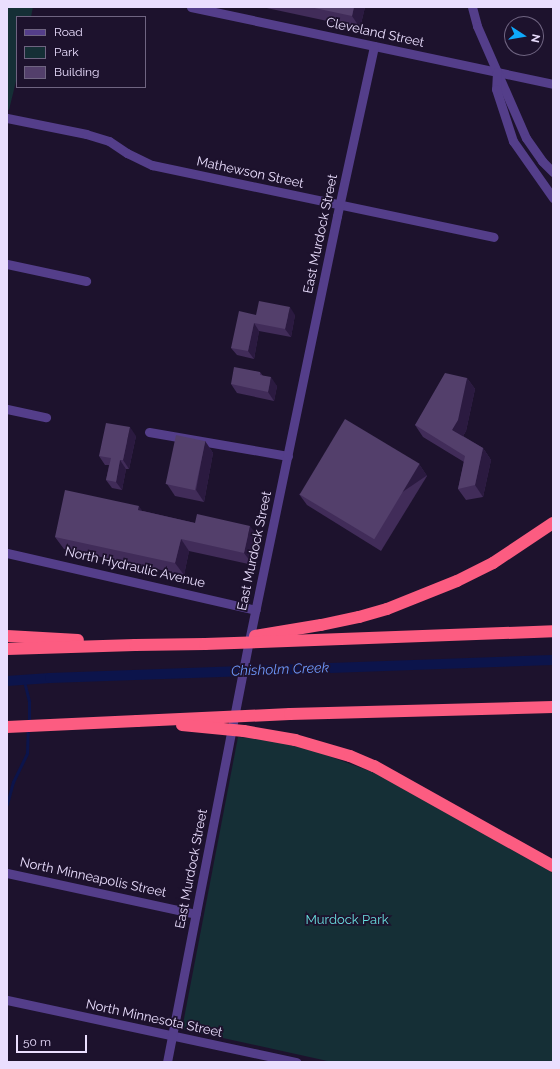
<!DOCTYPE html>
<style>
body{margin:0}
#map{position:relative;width:560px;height:1069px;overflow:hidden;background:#1d122d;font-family:Raleway,sans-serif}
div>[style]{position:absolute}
.green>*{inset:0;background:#152f36}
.stream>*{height:3px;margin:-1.5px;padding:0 1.5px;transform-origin:1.5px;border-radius:1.5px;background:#0c144b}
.canal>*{height:10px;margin:-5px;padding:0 5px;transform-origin:5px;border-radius:5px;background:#0c144b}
.minor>*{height:9px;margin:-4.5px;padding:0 4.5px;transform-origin:4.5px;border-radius:4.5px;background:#543e8a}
.highway>*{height:12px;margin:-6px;padding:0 6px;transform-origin:6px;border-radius:6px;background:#fc5c81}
.highway-bridge>*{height:12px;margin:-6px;padding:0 6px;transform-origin:6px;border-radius:6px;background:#fc5c81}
.wall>*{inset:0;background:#412c59}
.shaded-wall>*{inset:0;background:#2b1a40;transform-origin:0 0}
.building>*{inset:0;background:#533f6b;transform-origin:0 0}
span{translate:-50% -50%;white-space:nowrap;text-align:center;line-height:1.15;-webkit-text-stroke:3.5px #1d122d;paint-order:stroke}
.street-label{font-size:13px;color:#eadefe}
.park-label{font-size:13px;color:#69dfdf}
.water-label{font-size:14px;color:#6e98fc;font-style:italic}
.frame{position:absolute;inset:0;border:8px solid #eadefe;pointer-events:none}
.legend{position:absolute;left:16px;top:16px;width:130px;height:72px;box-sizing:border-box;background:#1d122d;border:1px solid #6f6481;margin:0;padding:5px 7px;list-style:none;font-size:12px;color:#eadefe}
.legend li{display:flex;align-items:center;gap:8px;height:20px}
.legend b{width:20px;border:1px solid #6f6481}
.north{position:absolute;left:504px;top:16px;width:40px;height:40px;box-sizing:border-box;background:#1d122d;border:1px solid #6f6481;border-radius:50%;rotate:102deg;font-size:11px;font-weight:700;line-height:16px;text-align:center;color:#eadefe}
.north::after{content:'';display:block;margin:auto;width:14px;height:18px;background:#0ea9fb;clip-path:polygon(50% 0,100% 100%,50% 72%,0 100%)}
.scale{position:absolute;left:16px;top:1035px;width:71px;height:18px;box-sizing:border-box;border:2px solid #eadefe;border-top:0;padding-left:5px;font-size:12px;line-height:14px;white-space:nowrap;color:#eadefe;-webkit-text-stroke:3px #1d122d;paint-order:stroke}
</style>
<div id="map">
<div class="green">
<div style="clip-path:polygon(7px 7px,33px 7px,31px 17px,17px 17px,17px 77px,9px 110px,7px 109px)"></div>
<div style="clip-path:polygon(238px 737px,270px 740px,315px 751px,375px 773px,553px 873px,553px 1062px,332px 1062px,182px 1029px)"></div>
</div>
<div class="stream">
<div style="left:24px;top:681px;width:21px;rotate:76deg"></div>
<div style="left:29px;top:701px;width:21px;rotate:90deg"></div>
<div style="left:7px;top:804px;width:23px;rotate:-75deg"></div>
<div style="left:13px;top:782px;width:32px;rotate:-64deg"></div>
<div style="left:27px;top:753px;width:23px;rotate:-88deg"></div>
</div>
<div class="canal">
<div style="left:7px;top:681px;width:43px;rotate:-4deg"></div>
<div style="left:50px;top:678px;width:503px;rotate:-2.05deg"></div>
</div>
<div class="minor">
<div style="left:191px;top:7px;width:370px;rotate:12deg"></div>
<div style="left:472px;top:7px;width:20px;rotate:75deg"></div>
<div style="left:477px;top:26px;width:122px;rotate:66.4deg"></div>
<div style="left:526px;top:138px;width:28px;rotate:55deg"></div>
<div style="left:542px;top:161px;width:16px;rotate:45deg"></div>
<div style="left:497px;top:72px;width:17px;rotate:93deg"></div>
<div style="left:496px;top:89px;width:55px;rotate:71.9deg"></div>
<div style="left:513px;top:141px;width:70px;rotate:54.9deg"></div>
<div style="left:7px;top:118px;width:81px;rotate:11.4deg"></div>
<div style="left:86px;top:134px;width:24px;rotate:17deg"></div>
<div style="left:109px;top:141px;width:22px;rotate:34deg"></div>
<div style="left:127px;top:153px;width:28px;rotate:26deg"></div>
<div style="left:152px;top:165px;width:349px;rotate:11.9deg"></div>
<div style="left:7px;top:264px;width:81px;rotate:12.1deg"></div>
<div style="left:7px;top:409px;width:40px;rotate:12deg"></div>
<div style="left:149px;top:432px;width:141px;rotate:9.8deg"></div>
<div style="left:7px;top:553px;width:255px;rotate:12.9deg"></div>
<div style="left:7px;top:873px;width:193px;rotate:12.2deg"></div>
<div style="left:7px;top:1000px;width:296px;rotate:12.1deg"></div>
<div style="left:167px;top:1062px;width:429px;rotate:-79deg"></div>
<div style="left:249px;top:641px;width:434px;rotate:-78.3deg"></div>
<div style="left:337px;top:216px;width:174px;rotate:-77.7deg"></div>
</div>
<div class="highway">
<div style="left:457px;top:581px;width:40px;rotate:-26.6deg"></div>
<div style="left:493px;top:563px;width:72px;rotate:-33.7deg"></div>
<div style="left:7px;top:636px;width:71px;rotate:3.2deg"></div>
<div style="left:7px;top:649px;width:128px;rotate:-1.8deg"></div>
<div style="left:135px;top:645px;width:70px;rotate:-0.8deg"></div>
<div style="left:7px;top:727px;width:130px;rotate:-2.6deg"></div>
<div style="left:374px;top:766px;width:205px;rotate:29.2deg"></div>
</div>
<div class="highway-bridge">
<div style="left:255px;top:636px;width:67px;rotate:-9.5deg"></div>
<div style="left:321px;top:625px;width:39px;rotate:-12deg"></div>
<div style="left:359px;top:617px;width:29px;rotate:-16deg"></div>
<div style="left:387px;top:609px;width:75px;rotate:-21.8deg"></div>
<div style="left:205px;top:644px;width:348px;rotate:-2.1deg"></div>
<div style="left:137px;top:721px;width:153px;rotate:-2.6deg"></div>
<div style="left:290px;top:714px;width:263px;rotate:-1.5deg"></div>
<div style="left:182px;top:725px;width:62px;rotate:5.5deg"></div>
<div style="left:244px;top:731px;width:52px;rotate:10deg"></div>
<div style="left:295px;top:740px;width:57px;rotate:16.2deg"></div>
<div style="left:350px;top:756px;width:26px;rotate:23deg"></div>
</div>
<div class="wall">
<div style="clip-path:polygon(262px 7px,365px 7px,360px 28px)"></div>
<div style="clip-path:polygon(256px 315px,295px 315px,291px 337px,259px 331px,254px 359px,237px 355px,231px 348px)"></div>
<div style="clip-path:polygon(260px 372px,263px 376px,277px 386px,274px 401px,237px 393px,231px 384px)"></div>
<div style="clip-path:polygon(467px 378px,475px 389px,466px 431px,463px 436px,483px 448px,491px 460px,483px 497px,466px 500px,458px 489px,464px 462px,423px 437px,415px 425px)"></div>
<div style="clip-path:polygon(136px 436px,129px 469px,126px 469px,122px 490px,112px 488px,106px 480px,109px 465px,105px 465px,99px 456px)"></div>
<div style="clip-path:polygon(205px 441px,213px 453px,204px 502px,175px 496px,167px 484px)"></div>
<div style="clip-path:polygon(419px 464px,427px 476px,381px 551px,307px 505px,299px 494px)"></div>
<div style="clip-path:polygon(143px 511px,195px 523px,259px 538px,253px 565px,189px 551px,184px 575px,64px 549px,55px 537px)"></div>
</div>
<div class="shaded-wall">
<div style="clip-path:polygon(354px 7px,365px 7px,360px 28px,352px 16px)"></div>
<div style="clip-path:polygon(290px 307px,295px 315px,291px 337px,285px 329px)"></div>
<div style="clip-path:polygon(254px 323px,259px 331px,254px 359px,248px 351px)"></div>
<div style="clip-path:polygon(271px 377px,277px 386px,274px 401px,268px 392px)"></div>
<div style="clip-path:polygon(467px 378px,475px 389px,466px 431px,460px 441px,452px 430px)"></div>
<div style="clip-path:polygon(130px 427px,136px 436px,129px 469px,123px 460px)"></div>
<div style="clip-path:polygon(205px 441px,213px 453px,204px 502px,196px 490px)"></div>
<div style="clip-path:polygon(483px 448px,491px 460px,483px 497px,475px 485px)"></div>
<div style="clip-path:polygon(120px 460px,126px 469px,122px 490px,116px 482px)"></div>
<div style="left:419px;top:464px;width:14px;height:88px;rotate:56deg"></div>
<div style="clip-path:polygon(139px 506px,147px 518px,138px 510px)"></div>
<div style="clip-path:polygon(250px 526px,259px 538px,253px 565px,244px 553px)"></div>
<div style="clip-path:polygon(181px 539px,189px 551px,184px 575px,175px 563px)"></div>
</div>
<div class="building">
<div style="clip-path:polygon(310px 7px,354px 7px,352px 16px)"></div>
<div style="clip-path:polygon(259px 301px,290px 307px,285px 329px,254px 323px,248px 351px,231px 348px,239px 311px,256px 315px)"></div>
<div style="clip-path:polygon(234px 367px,260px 372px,260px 375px,271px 377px,268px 392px,231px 384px)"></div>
<div style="clip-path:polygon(445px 373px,467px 378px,458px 420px,452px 430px,483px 448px,475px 485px,458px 489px,465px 456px,415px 425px)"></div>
<div style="left:345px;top:419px;width:87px;height:88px;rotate:31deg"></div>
<div style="clip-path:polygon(106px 423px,130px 427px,123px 460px,120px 460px,116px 482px,106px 480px,111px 458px,99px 456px)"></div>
<div style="left:176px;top:435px;width:30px;height:50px;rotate:12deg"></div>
<div style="clip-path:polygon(65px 490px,139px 506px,138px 510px,195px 523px,197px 514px,250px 526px,244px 553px,181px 539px,175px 563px,55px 537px)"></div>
</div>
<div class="street-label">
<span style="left:375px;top:33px;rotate:12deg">Cleveland Street</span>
<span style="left:250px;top:173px;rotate:12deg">Mathewson Street</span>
<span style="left:321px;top:234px;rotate:-78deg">East Murdock Street</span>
<span style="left:255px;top:551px;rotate:-78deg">East Murdock Street</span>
<span style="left:135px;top:568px;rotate:13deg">North Hydraulic Avenue</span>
<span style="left:192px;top:869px;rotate:-79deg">East Murdock Street</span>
<span style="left:93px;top:878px;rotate:12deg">North Minneapolis Street</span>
<span style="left:154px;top:1019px;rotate:12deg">North Minnesota Street</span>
</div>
<div class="park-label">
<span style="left:347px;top:920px">Murdock Park</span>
</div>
<div class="water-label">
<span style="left:280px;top:669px;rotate:-2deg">Chisholm Creek</span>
</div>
<div class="frame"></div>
<ul class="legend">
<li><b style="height:5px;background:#543e8a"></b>Road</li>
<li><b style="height:11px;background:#152f36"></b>Park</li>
<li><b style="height:11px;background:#533f6b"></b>Building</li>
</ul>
<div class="north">N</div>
<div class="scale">50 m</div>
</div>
